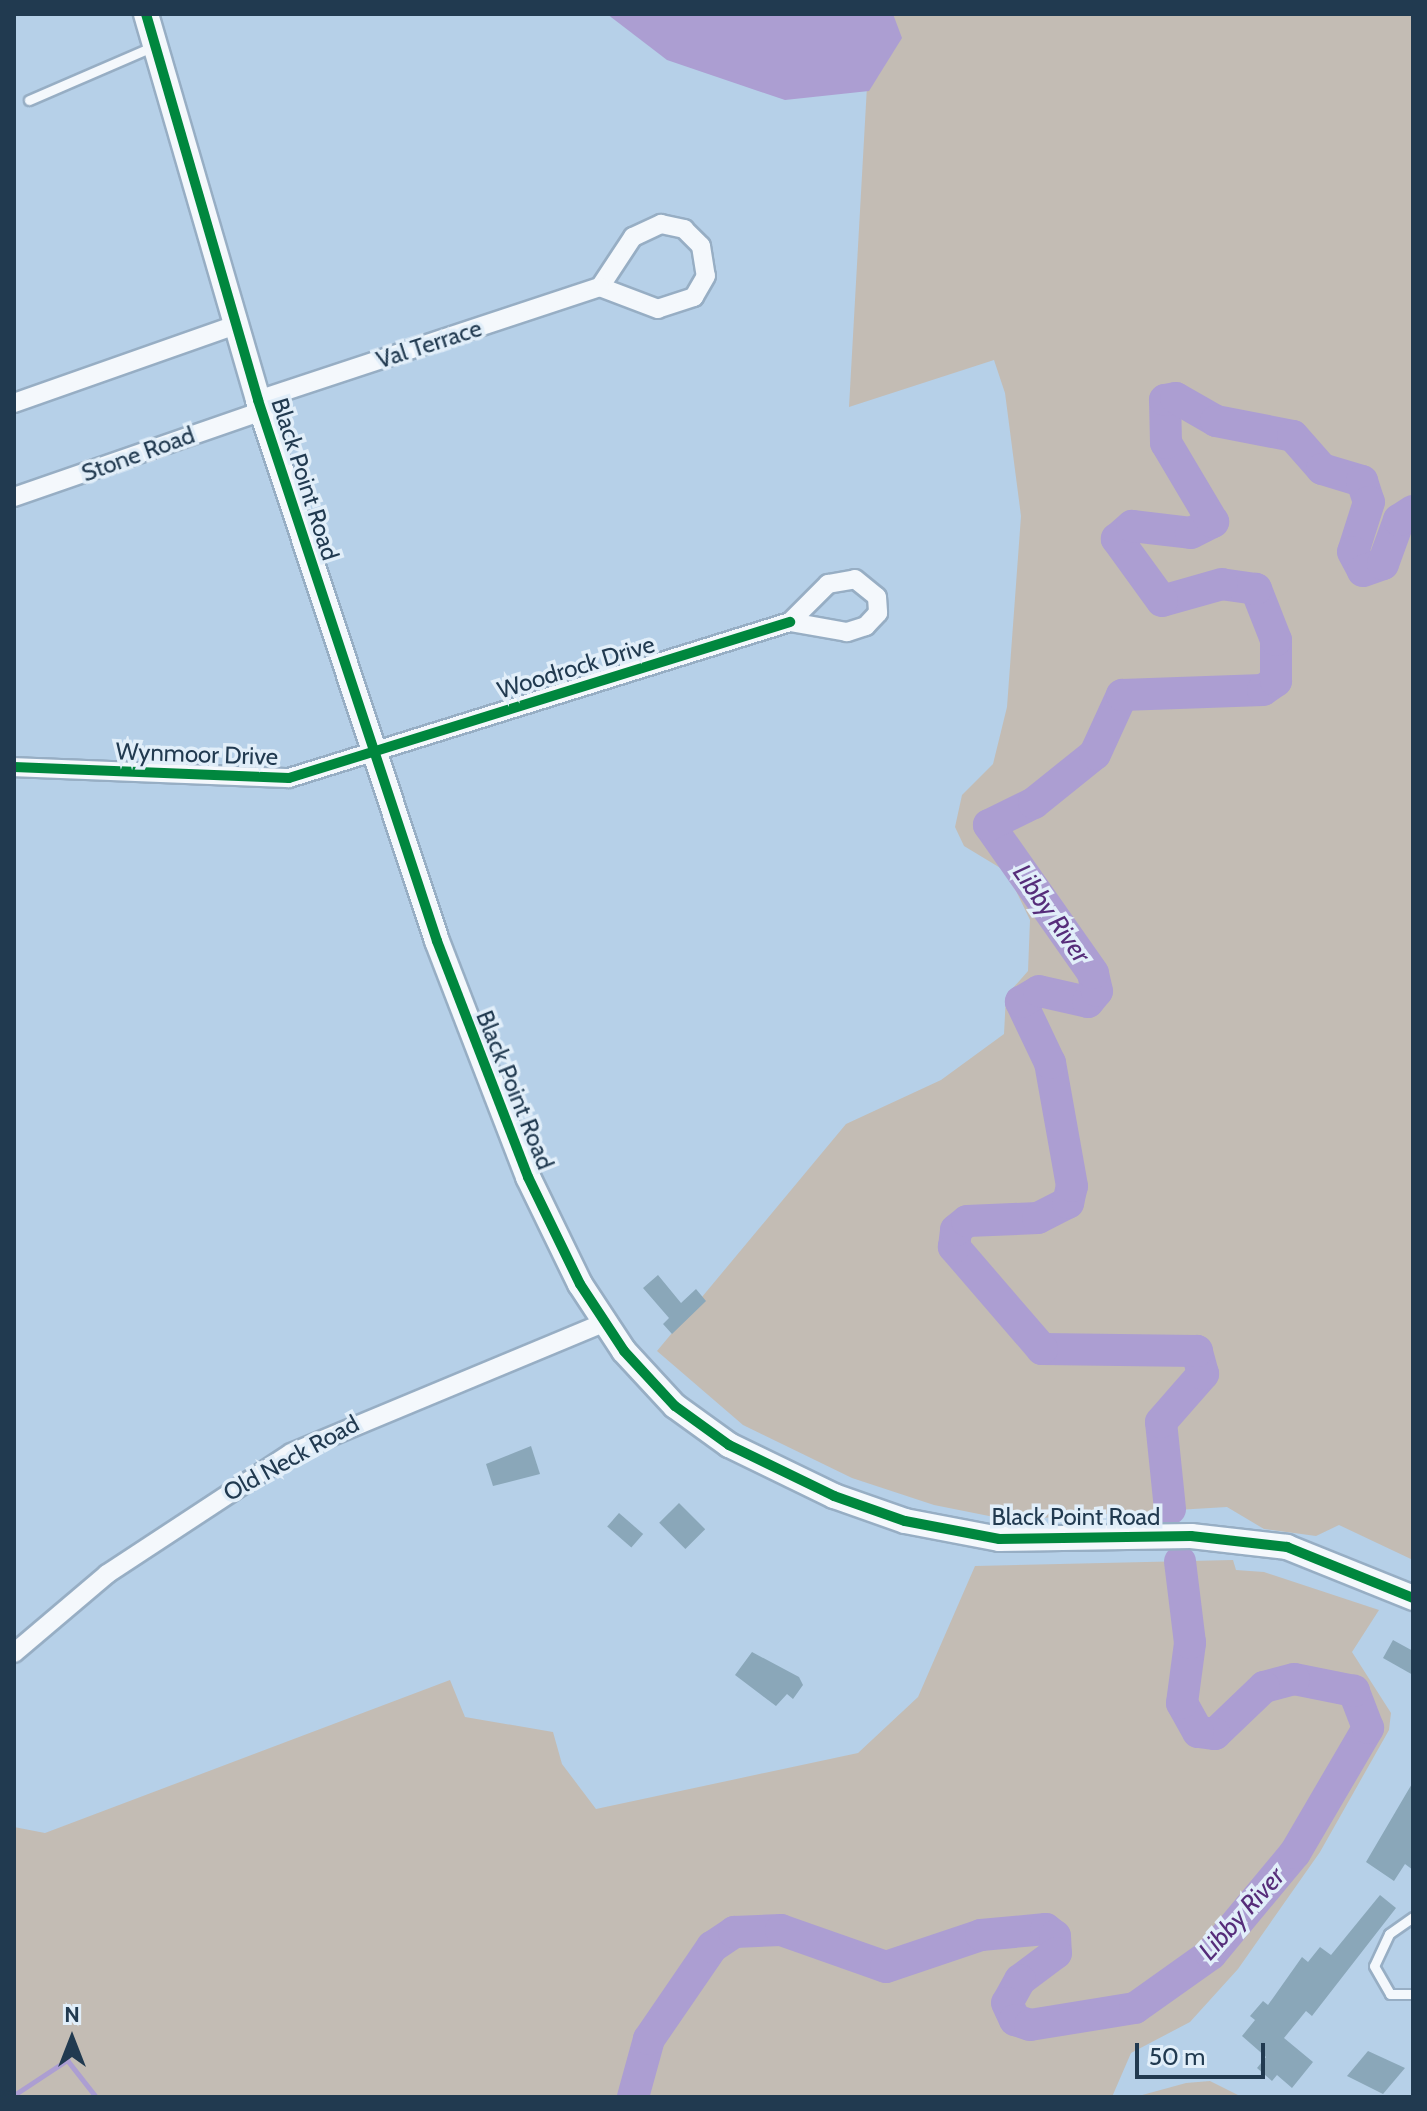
<!DOCTYPE html>
<style>
body{margin:0}
#map{position:relative;width:1427px;height:2111px;overflow:hidden;background:#b6d0e8;font-family:Cabin,sans-serif}
div>[style]{position:absolute}
.green>*{inset:0;background:#c3bcb4}
.water>*{inset:0;background:#ac9ed2}
.stream>*{height:5px;margin:-2.5px;padding:0 2.5px;transform-origin:2.5px;border-radius:2.5px;background:#ac9ed2}
.river>*{height:32px;margin:-16px;padding:0 16px;transform-origin:16px;border-radius:16px;background:#ac9ed2}
.building>*{inset:0;background:#8aa7b9;transform-origin:0 0}
.roads{filter:drop-shadow(2px 0 #97aec4) drop-shadow(-2px 0 #97aec4) drop-shadow(0 2px #97aec4) drop-shadow(0 -2px #97aec4)}
.service>*{height:9px;margin:-4.5px;padding:0 4.5px;transform-origin:4.5px;border-radius:4.5px;background:#f4f8fc}
.minor>*{height:18px;margin:-9px;padding:0 9px;transform-origin:9px;border-radius:9px;background:#f4f8fc}
.secondary>*{height:24px;margin:-12px;padding:0 12px;transform-origin:12px;border-radius:12px;background:#f4f8fc}
.cycleway>*{height:10px;margin:-5px;padding:0 5px;transform-origin:5px;border-radius:5px;background:#00873e}
span{translate:-50% -50%;white-space:nowrap;text-align:center;line-height:1.15;-webkit-text-stroke:7px #e1eef9;paint-order:stroke}
.street-label{font-size:24px;color:#213a50}
.water-label{font-size:26px;color:#562d7a;font-style:italic}
.frame{position:absolute;inset:0;border:16px solid #213a50;pointer-events:none}
.north{position:absolute;left:32px;top:1999px;width:80px;height:80px;-webkit-text-stroke:6px #e1eef9;paint-order:stroke;rotate:0deg;font-size:22px;font-weight:700;line-height:32px;text-align:center;color:#213a50}
.north::after{content:'';display:block;margin:auto;width:28px;height:36px;background:#213a50;clip-path:polygon(50% 0,100% 100%,50% 72%,0 100%)}
.scale{position:absolute;left:1135px;top:2043px;width:130px;height:36px;box-sizing:border-box;border:4px solid #213a50;border-top:0;padding-left:10px;font-size:24px;line-height:28px;white-space:nowrap;color:#213a50;-webkit-text-stroke:6px #e1eef9;paint-order:stroke}
</style>
<div id="map">
<div class="green">
<div style="clip-path:polygon(888px 14px,1413px 14px,1413px 1560px,1339px 1525px,1316px 1536px,1264px 1529px,1227px 1507px,1009px 1520px,934px 1505px,852px 1478px,743px 1425px,657px 1351px,846px 1124px,941px 1080px,1004px 1034px,1006px 996px,1028px 971px,1030px 920px,1007px 872px,964px 846px,955px 827px,962px 795px,993px 764px,1007px 707px,1021px 516px,1005px 393px,994px 360px,849px 407px,867px 86px)"></div>
<div style="clip-path:polygon(1233px 1560px,1236px 1570px,1264px 1572px,1379px 1610px,1352px 1652px,1391px 1713px,1389px 1730px,1320px 1852px,1238px 1969px,1190px 2022px,1131px 2053px,1112px 2097px,14px 2097px,14px 1827px,45px 1833px,450px 1680px,465px 1717px,553px 1732px,562px 1764px,596px 1809px,858px 1753px,918px 1697px,975px 1566px)"></div>
<div style="clip-path:polygon(1210px 2081px,1242px 2097px,1135px 2097px,1186px 2083px)"></div>
</div>
<div class="water">
<div style="clip-path:polygon(607px 14px,893px 14px,902px 38px,869px 91px,785px 100px,667px 60px)"></div>
</div>
<div class="stream">
<div style="left:14px;top:2095px;width:64px;rotate:-33.4deg"></div>
<div style="left:67px;top:2060px;width:47px;rotate:51.9deg"></div>
</div>
<div class="river">
<div style="left:1170px;top:1509px;width:87px;rotate:-95.9deg"></div>
<div style="left:1161px;top:1422px;width:64px;rotate:-48.8deg"></div>
<div style="left:1203px;top:1374px;width:24px;rotate:-105deg"></div>
<div style="left:1197px;top:1351px;width:155px;rotate:-179.3deg"></div>
<div style="left:1042px;top:1349px;width:135px;rotate:-130.8deg"></div>
<div style="left:954px;top:1247px;width:17px;rotate:-83deg"></div>
<div style="left:956px;top:1230px;width:14px;rotate:-39deg"></div>
<div style="left:967px;top:1221px;width:71px;rotate:-2.4deg"></div>
<div style="left:1038px;top:1218px;width:34px;rotate:-27deg"></div>
<div style="left:1068px;top:1203px;width:17px;rotate:-77deg"></div>
<div style="left:1072px;top:1186px;width:125px;rotate:-100.1deg"></div>
<div style="left:1050px;top:1063px;width:68px;rotate:-115.4deg"></div>
<div style="left:1021px;top:1002px;width:21px;rotate:-31deg"></div>
<div style="left:1039px;top:991px;width:50px;rotate:12.7deg"></div>
<div style="left:1088px;top:1002px;width:14px;rotate:-51deg"></div>
<div style="left:1097px;top:991px;width:18px;rotate:-103deg"></div>
<div style="left:1093px;top:973px;width:181px;rotate:-125.1deg"></div>
<div style="left:989px;top:825px;width:50px;rotate:-26.1deg"></div>
<div style="left:1034px;top:803px;width:78px;rotate:-38.8deg"></div>
<div style="left:1095px;top:754px;width:65px;rotate:-65.4deg"></div>
<div style="left:1122px;top:695px;width:141px;rotate:-2deg"></div>
<div style="left:1263px;top:690px;width:16px;rotate:-35deg"></div>
<div style="left:1276px;top:681px;width:41px;rotate:-90deg"></div>
<div style="left:1276px;top:640px;width:55px;rotate:-111.4deg"></div>
<div style="left:1256px;top:589px;width:34px;rotate:-172deg"></div>
<div style="left:1222px;top:584px;width:62px;rotate:164.2deg"></div>
<div style="left:1162px;top:601px;width:77px;rotate:-126deg"></div>
<div style="left:1117px;top:539px;width:20px;rotate:-41deg"></div>
<div style="left:1132px;top:526px;width:59px;rotate:6.8deg"></div>
<div style="left:1191px;top:533px;width:25px;rotate:-27deg"></div>
<div style="left:1213px;top:522px;width:92px;rotate:-120.7deg"></div>
<div style="left:1166px;top:443px;width:43px;rotate:-91.3deg"></div>
<div style="left:1165px;top:400px;width:11px;rotate:-10deg"></div>
<div style="left:1176px;top:398px;width:46px;rotate:29.9deg"></div>
<div style="left:1216px;top:421px;width:78px;rotate:11deg"></div>
<div style="left:1293px;top:436px;width:44px;rotate:48.7deg"></div>
<div style="left:1322px;top:469px;width:42px;rotate:16.7deg"></div>
<div style="left:1362px;top:481px;width:22px;rotate:72deg"></div>
<div style="left:1369px;top:502px;width:52px;rotate:107.7deg"></div>
<div style="left:1353px;top:552px;width:21px;rotate:62deg"></div>
<div style="left:1363px;top:571px;width:21px;rotate:-19deg"></div>
<div style="left:1383px;top:564px;width:47px;rotate:-70deg"></div>
<div style="left:1399px;top:520px;width:17px;rotate:-33deg"></div>
<div style="left:633px;top:2097px;width:60px;rotate:-74.6deg"></div>
<div style="left:649px;top:2039px;width:112px;rotate:-55.6deg"></div>
<div style="left:712px;top:1947px;width:27px;rotate:-34deg"></div>
<div style="left:734px;top:1932px;width:47px;rotate:-2.4deg"></div>
<div style="left:781px;top:1930px;width:111px;rotate:19.4deg"></div>
<div style="left:886px;top:1967px;width:100px;rotate:-18.6deg"></div>
<div style="left:981px;top:1935px;width:65px;rotate:-5.3deg"></div>
<div style="left:1046px;top:1929px;width:11px;rotate:38deg"></div>
<div style="left:1055px;top:1936px;width:17px;rotate:87deg"></div>
<div style="left:1056px;top:1953px;width:45px;rotate:143.1deg"></div>
<div style="left:1020px;top:1980px;width:26px;rotate:119deg"></div>
<div style="left:1007px;top:2003px;width:19px;rotate:65deg"></div>
<div style="left:1015px;top:2020px;width:16px;rotate:18deg"></div>
<div style="left:1030px;top:2025px;width:106px;rotate:-9.2deg"></div>
<div style="left:1135px;top:2008px;width:93px;rotate:-35.4deg"></div>
<div style="left:1211px;top:1954px;width:131px;rotate:-50.3deg"></div>
<div style="left:1295px;top:1853px;width:145px;rotate:-59.7deg"></div>
<div style="left:1368px;top:1728px;width:40px;rotate:-111deg"></div>
<div style="left:1354px;top:1691px;width:61px;rotate:-168.7deg"></div>
<div style="left:1294px;top:1679px;width:31px;rotate:165deg"></div>
<div style="left:1264px;top:1687px;width:68px;rotate:136.2deg"></div>
<div style="left:1215px;top:1734px;width:17px;rotate:-173deg"></div>
<div style="left:1198px;top:1732px;width:33px;rotate:-119deg"></div>
<div style="left:1182px;top:1703px;width:61px;rotate:-82.4deg"></div>
<div style="left:1190px;top:1643px;width:82px;rotate:-97deg"></div>
</div>
<div class="building">
<div style="clip-path:polygon(658px 1275px,681px 1303px,696px 1289px,706px 1301px,672px 1334px,663px 1324px,669px 1318px,643px 1288px)"></div>
<div style="clip-path:polygon(531px 1446px,540px 1474px,493px 1486px,486px 1464px)"></div>
<div style="left:679px;top:1503px;width:37px;height:28px;rotate:45deg"></div>
<div style="left:619px;top:1513px;width:32px;height:18px;rotate:41deg"></div>
<div style="clip-path:polygon(1393px 1640px,1413px 1651px,1413px 1675px,1383px 1658px)"></div>
<div style="clip-path:polygon(752px 1652px,799px 1677px,803px 1685px,793px 1699px,787px 1694px,776px 1706px,735px 1675px)"></div>
<div style="clip-path:polygon(1413px 1782px,1413px 1870px,1405px 1864px,1394px 1881px,1366px 1862px)"></div>
<div style="clip-path:polygon(1380px 1895px,1396px 1908px,1312px 2016px,1306px 2011px,1284px 2038px,1313px 2062px,1292px 2088px,1277px 2075px,1272px 2081px,1257px 2068px,1266px 2057px,1242px 2036px,1255px 2020px,1250px 2016px,1263px 2001px,1268px 2005px,1302px 1957px,1308px 1962px,1320px 1947px,1331px 1955px)"></div>
<div style="clip-path:polygon(1368px 2051px,1405px 2068px,1383px 2094px,1347px 2076px)"></div>
</div>
<div class="roads">
<div class="service">
<div style="left:29px;top:100px;width:134px;rotate:-23.3deg"></div>
<div style="left:1413px;top:1917px;width:29px;rotate:145deg"></div>
<div style="left:1389px;top:1934px;width:35px;rotate:115deg"></div>
<div style="left:1374px;top:1966px;width:32px;rotate:60deg"></div>
<div style="left:1390px;top:1994px;width:23px"></div>
</div>
<div class="minor">
<div style="left:661px;top:224px;width:24px;rotate:12deg"></div>
<div style="left:684px;top:229px;width:24px;rotate:45deg"></div>
<div style="left:701px;top:246px;width:30px;rotate:81deg"></div>
<div style="left:706px;top:276px;width:24px;rotate:120deg"></div>
<div style="left:694px;top:297px;width:38px;rotate:162deg"></div>
<div style="left:658px;top:309px;width:62px;rotate:-159.2deg"></div>
<div style="left:600px;top:287px;width:60px;rotate:-56.6deg"></div>
<div style="left:633px;top:237px;width:31px;rotate:-25deg"></div>
<div style="left:258px;top:400px;width:360px;rotate:-18.3deg"></div>
<div style="left:14px;top:403px;width:235px;rotate:-19.4deg"></div>
<div style="left:14px;top:497px;width:262px;rotate:-19.1deg"></div>
<div style="left:855px;top:579px;width:28px;rotate:39deg"></div>
<div style="left:877px;top:597px;width:16px;rotate:86deg"></div>
<div style="left:878px;top:613px;width:18px;rotate:133deg"></div>
<div style="left:866px;top:626px;width:20px;rotate:162deg"></div>
<div style="left:847px;top:632px;width:58px;rotate:-170deg"></div>
<div style="left:790px;top:622px;width:54px;rotate:-45deg"></div>
<div style="left:828px;top:584px;width:27px;rotate:-10deg"></div>
<div style="left:14px;top:767px;width:275px;rotate:2.3deg"></div>
<div style="left:289px;top:778px;width:525px;rotate:-17.3deg"></div>
<div style="left:14px;top:1653px;width:122px;rotate:-40.3deg"></div>
<div style="left:107px;top:1574px;width:220px;rotate:-33.3deg"></div>
<div style="left:291px;top:1453px;width:339px;rotate:-22.6deg"></div>
</div>
<div class="secondary">
<div style="left:146px;top:14px;width:402px;rotate:73.8deg"></div>
<div style="left:258px;top:400px;width:570px;rotate:71.69deg"></div>
<div style="left:437px;top:941px;width:253px;rotate:68.9deg"></div>
<div style="left:528px;top:1177px;width:119px;rotate:64.1deg"></div>
<div style="left:580px;top:1284px;width:80px;rotate:56.7deg"></div>
<div style="left:624px;top:1351px;width:75px;rotate:47.2deg"></div>
<div style="left:675px;top:1406px;width:67px;rotate:35.8deg"></div>
<div style="left:729px;top:1445px;width:117px;rotate:25.9deg"></div>
<div style="left:834px;top:1496px;width:75px;rotate:19.4deg"></div>
<div style="left:905px;top:1521px;width:96px;rotate:10.8deg"></div>
<div style="left:999px;top:1539px;width:192px;rotate:-0.9deg"></div>
<div style="left:1191px;top:1536px;width:97px;rotate:6.5deg"></div>
<div style="left:1287px;top:1547px;width:136px;rotate:22deg"></div>
</div>
</div>
<div class="cycleway">
<div style="left:146px;top:14px;width:402px;rotate:73.8deg"></div>
<div style="left:258px;top:400px;width:570px;rotate:71.69deg"></div>
<div style="left:437px;top:941px;width:253px;rotate:68.9deg"></div>
<div style="left:528px;top:1177px;width:119px;rotate:64.1deg"></div>
<div style="left:580px;top:1284px;width:80px;rotate:56.7deg"></div>
<div style="left:624px;top:1351px;width:75px;rotate:47.2deg"></div>
<div style="left:675px;top:1406px;width:67px;rotate:35.8deg"></div>
<div style="left:729px;top:1445px;width:117px;rotate:25.9deg"></div>
<div style="left:834px;top:1496px;width:75px;rotate:19.4deg"></div>
<div style="left:905px;top:1521px;width:96px;rotate:10.8deg"></div>
<div style="left:999px;top:1539px;width:192px;rotate:-0.9deg"></div>
<div style="left:1191px;top:1536px;width:97px;rotate:6.5deg"></div>
<div style="left:1287px;top:1547px;width:136px;rotate:22deg"></div>
<div style="left:14px;top:767px;width:275px;rotate:2.3deg"></div>
<div style="left:289px;top:778px;width:525px;rotate:-17.3deg"></div>
</div>
<div class="street-label">
<span style="left:429px;top:344px;rotate:-18deg">Val Terrace</span>
<span style="left:138px;top:454px;rotate:-20deg">Stone Road</span>
<span style="left:305px;top:479px;rotate:72deg">Black Point Road</span>
<span style="left:576px;top:667px;rotate:-17deg">Woodrock Drive</span>
<span style="left:197px;top:754px;rotate:2deg">Wynmoor Drive</span>
<span style="left:515px;top:1090px;rotate:68deg">Black Point Road</span>
<span style="left:291px;top:1458px;rotate:-29deg">Old Neck Road</span>
<span style="left:1076px;top:1517px">Black Point Road</span>
</div>
<div class="water-label">
<span style="left:1051px;top:914px;rotate:55deg">Libby River</span>
<span style="left:1242px;top:1914px;rotate:-48deg">Libby River</span>
</div>
<div class="frame"></div>
<div class="north">N</div>
<div class="scale">50 m</div>
</div>
